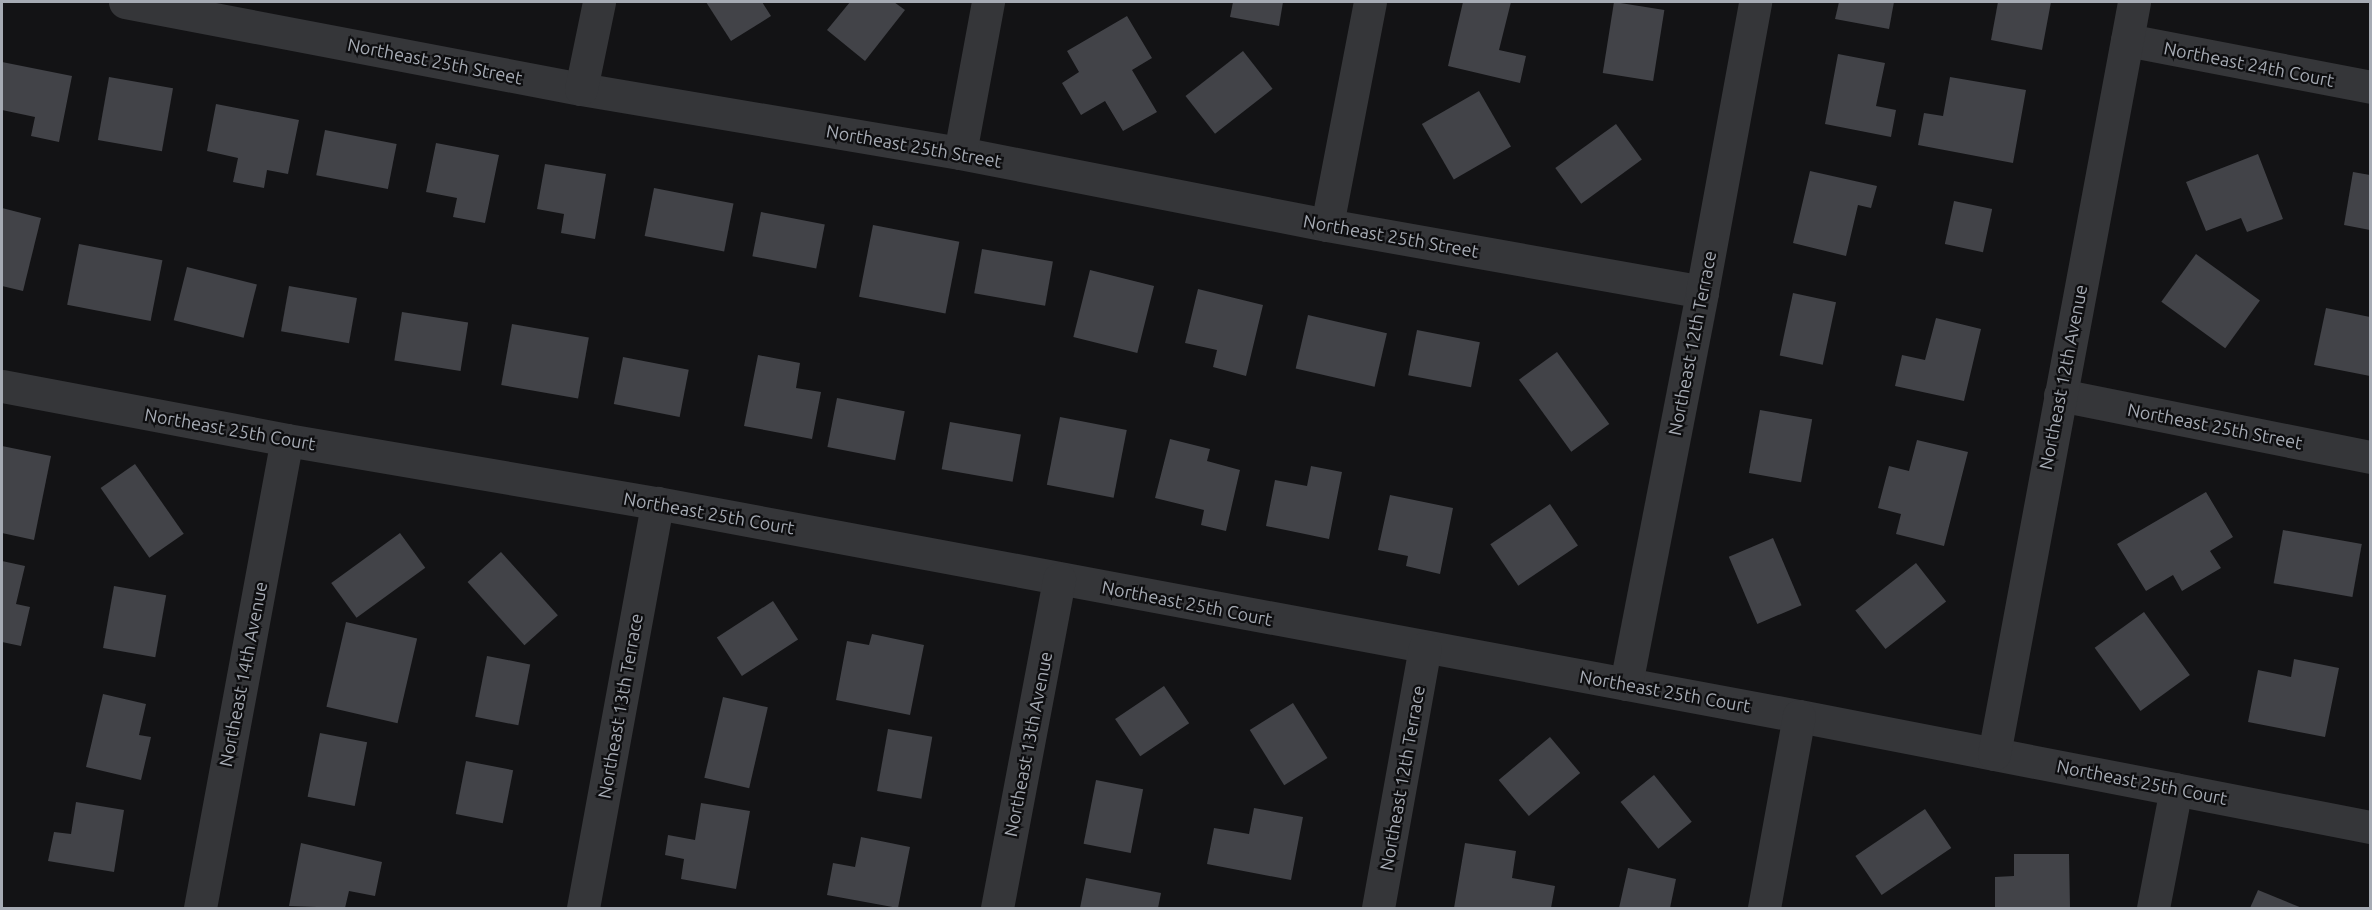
<!DOCTYPE html>
<style>
body{margin:0}
#map{position:relative;width:2372px;height:910px;overflow:hidden;background:#131315;font-family:Ubuntu,sans-serif}
div>[style]{position:absolute}
.building>*{inset:0;background:#424348;transform-origin:0 0}
.street>*{height:33px;margin:-16.5px;padding:0 16.5px;transform-origin:16.5px;border-radius:16.5px;background:#353639}
span{translate:-50% -50%;white-space:nowrap;text-align:center;line-height:1.15;-webkit-text-stroke:4.5px #0e0e10;paint-order:stroke}
.street-label{font-size:18px;color:#a6abb4}
.frame{position:absolute;inset:0;border:3px solid #a6abb4;pointer-events:none}
</style>
<div id="map">
<div class="building">
<div style="clip-path:polygon(706px 2px,762px 2px,771px 16px,731px 41px)"></div>
<div style="clip-path:polygon(850px 2px,894px 2px,905px 10px,865px 61px,827px 30px)"></div>
<div style="clip-path:polygon(1233px 2px,1283px 2px,1279px 26px,1230px 17px)"></div>
<div style="clip-path:polygon(1463px 2px,1511px 2px,1499px 50px,1526px 56px,1520px 83px,1448px 66px)"></div>
<div style="left:1614px;top:2px;width:51px;height:72px;rotate:9deg"></div>
<div style="clip-path:polygon(1839px 2px,1894px 2px,1889px 29px,1835px 19px)"></div>
<div style="clip-path:polygon(1998px 2px,2051px 2px,2042px 50px,1991px 40px)"></div>
<div style="clip-path:polygon(1127px 16px,1152px 58px,1132px 70px,1157px 112px,1123px 131px,1105px 101px,1081px 115px,1062px 83px,1079px 72px,1067px 51px)"></div>
<div style="left:1243px;top:51px;width:48px;height:73px;rotate:52deg"></div>
<div style="clip-path:polygon(1838px 54px,1885px 63px,1876px 106px,1896px 110px,1891px 137px,1825px 124px)"></div>
<div style="clip-path:polygon(2px 62px,72px 76px,59px 142px,31px 136px,35px 117px,2px 110px)"></div>
<div style="left:109px;top:77px;width:65px;height:64px;rotate:10deg"></div>
<div style="clip-path:polygon(1950px 77px,2026px 90px,2013px 163px,1918px 145px,1924px 113px,1943px 116px)"></div>
<div style="left:1479px;top:91px;width:64px;height:66px;rotate:60deg"></div>
<div style="clip-path:polygon(216px 104px,299px 120px,288px 174px,267px 170px,264px 188px,233px 182px,238px 158px,207px 151px)"></div>
<div style="left:1616px;top:124px;width:44px;height:75px;rotate:54deg"></div>
<div style="left:325px;top:130px;width:73px;height:46px;rotate:11deg"></div>
<div style="clip-path:polygon(436px 143px,499px 155px,485px 223px,453px 217px,457px 198px,426px 192px)"></div>
<div style="clip-path:polygon(2258px 154px,2283px 219px,2247px 232px,2241px 218px,2206px 231px,2186px 182px)"></div>
<div style="clip-path:polygon(545px 164px,606px 174px,595px 239px,561px 233px,564px 214px,537px 209px)"></div>
<div style="clip-path:polygon(1810px 171px,1877px 186px,1871px 208px,1858px 205px,1846px 256px,1793px 243px)"></div>
<div style="clip-path:polygon(2353px 172px,2370px 175px,2370px 230px,2344px 225px)"></div>
<div style="left:654px;top:188px;width:81px;height:49px;rotate:11deg"></div>
<div style="left:1954px;top:201px;width:39px;height:44px;rotate:12deg"></div>
<div style="clip-path:polygon(2px 208px,41px 218px,23px 291px,2px 286px)"></div>
<div style="left:761px;top:212px;width:65px;height:45px;rotate:11deg"></div>
<div style="left:873px;top:225px;width:88px;height:73px;rotate:11deg"></div>
<div style="left:79px;top:244px;width:85px;height:62px;rotate:11deg"></div>
<div style="left:982px;top:249px;width:72px;height:45px;rotate:10deg"></div>
<div style="left:2196px;top:254px;width:79px;height:59px;rotate:36deg"></div>
<div style="left:187px;top:267px;width:72px;height:55px;rotate:14deg"></div>
<div style="left:1090px;top:270px;width:66px;height:69px;rotate:14deg"></div>
<div style="left:289px;top:286px;width:69px;height:46px;rotate:10deg"></div>
<div style="clip-path:polygon(1198px 289px,1263px 305px,1246px 376px,1213px 367px,1217px 350px,1185px 343px)"></div>
<div style="left:1793px;top:293px;width:44px;height:64px;rotate:12deg"></div>
<div style="clip-path:polygon(2326px 308px,2370px 317px,2370px 376px,2314px 365px)"></div>
<div style="left:402px;top:312px;width:67px;height:49px;rotate:9deg"></div>
<div style="left:1308px;top:315px;width:81px;height:55px;rotate:13deg"></div>
<div style="clip-path:polygon(1936px 318px,1981px 329px,1964px 401px,1895px 386px,1902px 355px,1925px 360px)"></div>
<div style="left:512px;top:324px;width:78px;height:62px;rotate:10deg"></div>
<div style="left:1417px;top:330px;width:64px;height:46px;rotate:11deg"></div>
<div style="left:1557px;top:352px;width:89px;height:47px;rotate:54deg"></div>
<div style="clip-path:polygon(758px 355px,800px 363px,796px 388px,821px 392px,812px 439px,744px 426px)"></div>
<div style="left:623px;top:357px;width:67px;height:48px;rotate:11deg"></div>
<div style="left:837px;top:398px;width:69px;height:50px;rotate:11deg"></div>
<div style="left:1760px;top:410px;width:53px;height:64px;rotate:10deg"></div>
<div style="left:1060px;top:417px;width:68px;height:69px;rotate:11deg"></div>
<div style="left:950px;top:422px;width:72px;height:48px;rotate:10deg"></div>
<div style="clip-path:polygon(1170px 439px,1210px 449px,1207px 461px,1240px 470px,1226px 531px,1201px 525px,1204px 510px,1155px 498px)"></div>
<div style="clip-path:polygon(1917px 440px,1968px 452px,1944px 546px,1896px 534px,1901px 514px,1878px 508px,1889px 466px,1909px 471px)"></div>
<div style="clip-path:polygon(2px 446px,51px 456px,34px 540px,2px 533px)"></div>
<div style="left:135px;top:464px;width:85px;height:42px;rotate:55deg"></div>
<div style="clip-path:polygon(1311px 466px,1342px 472px,1329px 539px,1266px 526px,1275px 480px,1307px 486px)"></div>
<div style="clip-path:polygon(2206px 492px,2233px 537px,2210px 551px,2221px 568px,2182px 591px,2173px 575px,2146px 591px,2117px 544px)"></div>
<div style="clip-path:polygon(1390px 495px,1453px 508px,1440px 574px,1406px 566px,1408px 556px,1378px 550px)"></div>
<div style="left:1550px;top:504px;width:50px;height:72px;rotate:56deg"></div>
<div style="left:2283px;top:530px;width:80px;height:54px;rotate:10deg"></div>
<div style="left:400px;top:533px;width:43px;height:85px;rotate:54deg"></div>
<div style="left:1773px;top:538px;width:73px;height:48px;rotate:67deg"></div>
<div style="left:501px;top:552px;width:85px;height:45px;rotate:48deg"></div>
<div style="clip-path:polygon(2px 561px,25px 566px,16px 604px,30px 607px,21px 646px,2px 642px)"></div>
<div style="left:1916px;top:563px;width:49px;height:77px;rotate:52deg"></div>
<div style="left:114px;top:586px;width:53px;height:63px;rotate:10deg"></div>
<div style="left:773px;top:601px;width:46px;height:67px;rotate:57deg"></div>
<div style="left:2144px;top:612px;width:78px;height:61px;rotate:54deg"></div>
<div style="left:346px;top:622px;width:73px;height:87px;rotate:13deg"></div>
<div style="clip-path:polygon(872px 634px,924px 645px,910px 715px,836px 700px,847px 641px,869px 645px)"></div>
<div style="left:487px;top:656px;width:44px;height:62px;rotate:11deg"></div>
<div style="clip-path:polygon(2294px 659px,2339px 668px,2325px 737px,2248px 722px,2258px 670px,2291px 677px)"></div>
<div style="left:1164px;top:686px;width:45px;height:59px;rotate:56deg"></div>
<div style="clip-path:polygon(103px 694px,146px 704px,139px 735px,151px 737px,141px 780px,86px 767px)"></div>
<div style="left:723px;top:697px;width:46px;height:83px;rotate:13deg"></div>
<div style="left:1293px;top:703px;width:65px;height:51px;rotate:58deg"></div>
<div style="left:888px;top:729px;width:45px;height:63px;rotate:10deg"></div>
<div style="left:320px;top:733px;width:48px;height:65px;rotate:11deg"></div>
<div style="left:1550px;top:737px;width:47px;height:67px;rotate:50deg"></div>
<div style="left:466px;top:761px;width:48px;height:54px;rotate:11deg"></div>
<div style="left:1654px;top:775px;width:60px;height:43px;rotate:51deg"></div>
<div style="left:1096px;top:780px;width:48px;height:65px;rotate:11deg"></div>
<div style="clip-path:polygon(76px 802px,124px 810px,114px 872px,48px 861px,54px 832px,71px 834px)"></div>
<div style="clip-path:polygon(701px 803px,750px 811px,736px 889px,681px 879px,684px 859px,665px 855px,668px 835px,695px 840px)"></div>
<div style="clip-path:polygon(1254px 808px,1303px 817px,1291px 880px,1207px 864px,1214px 828px,1249px 834px)"></div>
<div style="left:1925px;top:809px;width:47px;height:84px;rotate:56deg"></div>
<div style="clip-path:polygon(861px 837px,910px 847px,898px 908px,827px 895px,833px 863px,855px 867px)"></div>
<div style="clip-path:polygon(301px 843px,382px 862px,375px 896px,349px 891px,345px 908px,289px 906px)"></div>
<div style="clip-path:polygon(1465px 843px,1516px 851px,1512px 878px,1555px 886px,1551px 908px,1454px 908px)"></div>
<div style="clip-path:polygon(2014px 854px,2069px 854px,2070px 908px,1995px 908px,1995px 877px,2014px 876px)"></div>
<div style="clip-path:polygon(1628px 868px,1676px 879px,1670px 908px,1619px 908px)"></div>
<div style="clip-path:polygon(1086px 878px,1161px 893px,1158px 908px,1080px 908px)"></div>
<div style="clip-path:polygon(2258px 890px,2302px 908px,2250px 908px)"></div>
</div>
<div class="street">
<div style="left:125px;top:2px;width:464px;rotate:10.8deg"></div>
<div style="left:581px;top:89px;width:384px;rotate:9.6deg"></div>
<div style="left:960px;top:153px;width:374px;rotate:11.1deg"></div>
<div style="left:1327px;top:225px;width:381px;rotate:10.1deg"></div>
<div style="left:2127px;top:40px;width:248px;rotate:10.9deg"></div>
<div style="left:581px;top:89px;width:89px;rotate:-78.3deg"></div>
<div style="left:960px;top:153px;width:154px;rotate:-79.5deg"></div>
<div style="left:1327px;top:225px;width:227px;rotate:-79.1deg"></div>
<div style="left:2px;top:386px;width:290px;rotate:10.7deg"></div>
<div style="left:287px;top:440px;width:375px;rotate:9.7deg"></div>
<div style="left:657px;top:503px;width:1162px;rotate:10.57deg"></div>
<div style="left:1799px;top:716px;width:582px;rotate:11deg"></div>
<div style="left:2060px;top:395px;width:316px;rotate:11.3deg"></div>
<div style="left:1626px;top:684px;width:399px;rotate:-79deg"></div>
<div style="left:1702px;top:292px;width:295px;rotate:-79.6deg"></div>
<div style="left:1994px;top:754px;width:765px;rotate:-79.45deg"></div>
<div style="left:200px;top:908px;width:476px;rotate:-79.5deg"></div>
<div style="left:583px;top:908px;width:412px;rotate:-79.6deg"></div>
<div style="left:997px;top:908px;width:335px;rotate:-79.3deg"></div>
<div style="left:1378px;top:908px;width:264px;rotate:-79.8deg"></div>
<div style="left:1764px;top:908px;width:195px;rotate:-79.7deg"></div>
<div style="left:2153px;top:908px;width:121px;rotate:-79.1deg"></div>
</div>
<div class="street-label">
<span style="left:435px;top:61px;rotate:11deg">Northeast 25th Street</span>
<span style="left:2249px;top:64px;rotate:11deg">Northeast 24th Court</span>
<span style="left:914px;top:146px;rotate:10deg">Northeast 25th Street</span>
<span style="left:1391px;top:236px;rotate:10deg">Northeast 25th Street</span>
<span style="left:1692px;top:343px;rotate:-79deg">Northeast 12th Terrace</span>
<span style="left:2063px;top:377px;rotate:-79deg">Northeast 12th Avenue</span>
<span style="left:2215px;top:426px;rotate:11deg">Northeast 25th Street</span>
<span style="left:230px;top:429px;rotate:10deg">Northeast 25th Court</span>
<span style="left:709px;top:513px;rotate:10deg">Northeast 25th Court</span>
<span style="left:1187px;top:603px;rotate:11deg">Northeast 25th Court</span>
<span style="left:243px;top:674px;rotate:-79deg">Northeast 14th Avenue</span>
<span style="left:1665px;top:691px;rotate:10deg">Northeast 25th Court</span>
<span style="left:620px;top:706px;rotate:-80deg">Northeast 13th Terrace</span>
<span style="left:1028px;top:744px;rotate:-79deg">Northeast 13th Avenue</span>
<span style="left:1402px;top:778px;rotate:-80deg">Northeast 12th Terrace</span>
<span style="left:2142px;top:782px;rotate:11deg">Northeast 25th Court</span>
</div>
<div class="frame"></div>
</div>
